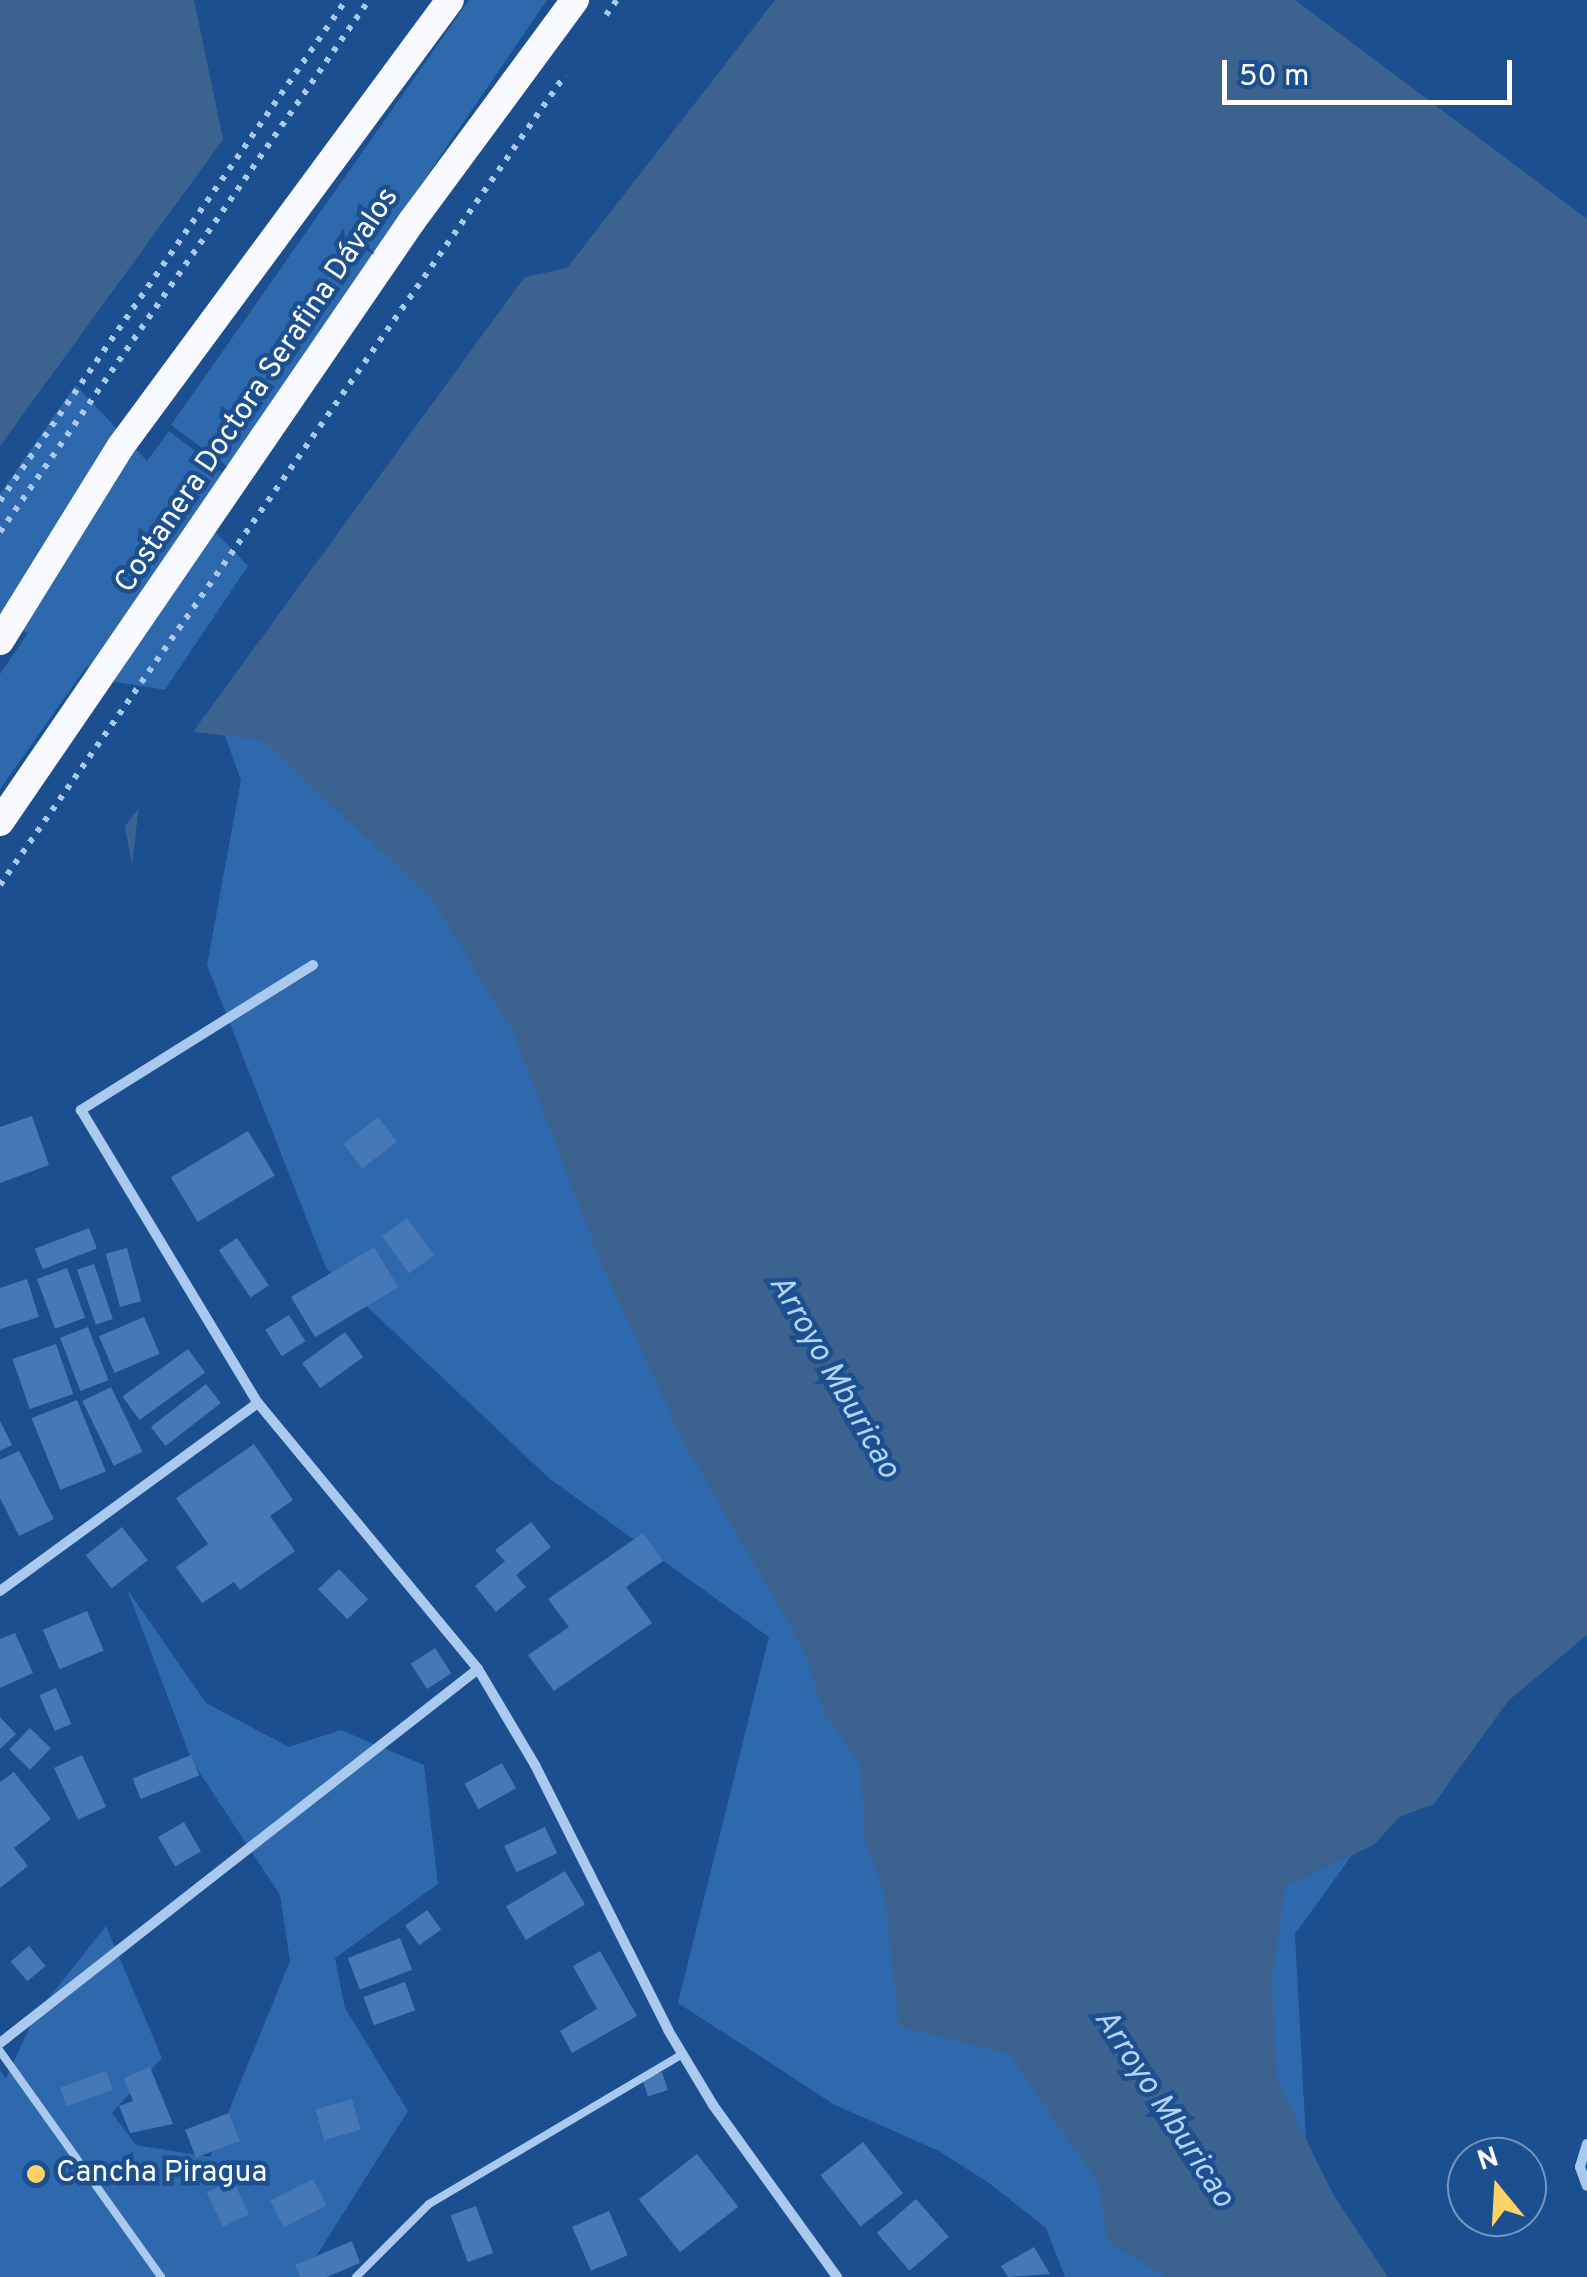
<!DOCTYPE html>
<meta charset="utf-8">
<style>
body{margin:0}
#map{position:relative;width:1587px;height:2277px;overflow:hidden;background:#1b4f8f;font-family:Overpass,sans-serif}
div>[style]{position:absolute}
.green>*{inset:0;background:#2e69ad}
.water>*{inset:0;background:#3c6290}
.pier>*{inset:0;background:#1b4f8f}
.building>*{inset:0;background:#4478b7;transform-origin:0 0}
.path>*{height:6px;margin-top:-3px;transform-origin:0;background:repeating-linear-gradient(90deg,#a9c9ee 0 5px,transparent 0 13px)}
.service>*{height:8px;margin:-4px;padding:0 4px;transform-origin:4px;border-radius:4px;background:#a9c9ee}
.minor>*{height:10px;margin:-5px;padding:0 5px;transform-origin:5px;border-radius:5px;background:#a9c9ee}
.trunk>*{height:28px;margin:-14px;padding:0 14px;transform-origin:14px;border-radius:14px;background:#f8faff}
.dots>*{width:28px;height:28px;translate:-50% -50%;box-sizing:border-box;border:5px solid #1b4f8f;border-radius:50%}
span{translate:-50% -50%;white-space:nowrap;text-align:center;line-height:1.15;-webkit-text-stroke:9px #1b4f8f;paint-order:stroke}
.street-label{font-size:30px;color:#fff}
.poi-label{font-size:30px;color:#fff}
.left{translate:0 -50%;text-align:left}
.water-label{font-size:32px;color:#b5d3f5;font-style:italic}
.north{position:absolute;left:1447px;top:2137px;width:100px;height:100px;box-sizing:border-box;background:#1b4f8f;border:2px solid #7695bc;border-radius:50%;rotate:342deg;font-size:28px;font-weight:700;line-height:40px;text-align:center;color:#fff}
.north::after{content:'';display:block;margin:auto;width:35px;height:45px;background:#ffd166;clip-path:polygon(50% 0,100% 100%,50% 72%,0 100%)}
.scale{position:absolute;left:1222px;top:60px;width:290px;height:45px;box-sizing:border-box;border:5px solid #fff;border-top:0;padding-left:12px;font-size:30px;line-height:35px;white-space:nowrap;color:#fff;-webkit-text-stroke:8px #1b4f8f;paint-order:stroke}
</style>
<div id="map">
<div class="green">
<div style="clip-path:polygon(0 0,70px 379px,147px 461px,169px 431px,223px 473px,196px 512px,279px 598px,1587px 1036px,1587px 1530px,1295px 1934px,1307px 2159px,1372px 2277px,1065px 2277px,1046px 2228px,989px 2183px,939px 2151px,835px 2105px,678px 2003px,769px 1637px,550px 1479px,326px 1268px,207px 965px,241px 780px,211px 697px,116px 682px,87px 666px,0 789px,0 674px,28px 633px,0 619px)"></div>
<div style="clip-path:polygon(469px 0,547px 0,228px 467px,171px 425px)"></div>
<div style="clip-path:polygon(127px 1589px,206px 1703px,289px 1747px,341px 1730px,424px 1765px,438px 1884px,335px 1958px,345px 2008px,408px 2111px,303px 2277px,0 2277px,0 2071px,6px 2078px,36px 2014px,106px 1926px,162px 2058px,112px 2113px,136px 2145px,210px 2157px,290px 1961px,280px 1895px,192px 1761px)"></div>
</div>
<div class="water">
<div style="clip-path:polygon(0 0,194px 0,227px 158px,0 489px)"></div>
<div style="clip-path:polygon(775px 0,1295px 0,1587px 219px,1587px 1635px,1508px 1701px,1434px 1804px,1399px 1817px,1374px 1845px,1285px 1886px,1272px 1978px,1276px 2079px,1334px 2196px,1388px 2277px,1166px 2277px,1107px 2242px,1099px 2184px,1009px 2054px,899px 2026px,884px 1891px,865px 1842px,861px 1766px,825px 1715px,802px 1646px,685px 1445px,601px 1263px,514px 1034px,432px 899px,262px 740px,187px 731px,142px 781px,132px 865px,115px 773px,434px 297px,567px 268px)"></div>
</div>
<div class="pier">
<div style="clip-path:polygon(227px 134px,231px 161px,0 494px,0 446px)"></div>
<div style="clip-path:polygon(529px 271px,190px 736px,147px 784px,145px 799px,121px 832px,111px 770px,430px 295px)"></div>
</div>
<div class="building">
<div style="clip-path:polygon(32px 1116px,49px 1165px,0 1183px,0 1127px)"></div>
<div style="left:378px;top:1117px;width:31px;height:44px;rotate:52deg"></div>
<div style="left:248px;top:1131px;width:52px;height:90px;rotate:59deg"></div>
<div style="left:407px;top:1218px;width:46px;height:31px;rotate:54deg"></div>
<div style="left:89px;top:1228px;width:22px;height:58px;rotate:69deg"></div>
<div style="left:237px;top:1238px;width:57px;height:22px;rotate:56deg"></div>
<div style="left:374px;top:1247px;width:47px;height:97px;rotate:59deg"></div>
<div style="left:127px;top:1248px;width:55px;height:22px;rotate:75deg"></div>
<div style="left:94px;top:1264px;width:58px;height:18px;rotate:71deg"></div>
<div style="left:67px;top:1268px;width:53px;height:32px;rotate:70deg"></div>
<div style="clip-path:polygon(27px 1279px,39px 1317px,0 1329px,0 1288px)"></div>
<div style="left:289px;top:1315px;width:31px;height:28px;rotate:58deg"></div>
<div style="left:144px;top:1317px;width:40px;height:49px;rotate:67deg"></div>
<div style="left:88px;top:1327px;width:57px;height:30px;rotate:69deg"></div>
<div style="left:345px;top:1332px;width:31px;height:53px;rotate:54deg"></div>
<div style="left:56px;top:1344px;width:53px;height:46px;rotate:71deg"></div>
<div style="left:188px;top:1349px;width:29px;height:81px;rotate:54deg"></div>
<div style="left:206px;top:1384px;width:24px;height:70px;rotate:52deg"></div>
<div style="left:111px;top:1387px;width:72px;height:32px;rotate:64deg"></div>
<div style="left:77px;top:1400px;width:77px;height:49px;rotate:68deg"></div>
<div style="clip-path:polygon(0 1421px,12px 1445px,0 1451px)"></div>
<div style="clip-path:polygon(254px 1444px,293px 1500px,270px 1516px,295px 1551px,240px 1590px,234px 1582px,202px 1603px,176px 1567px,208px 1544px,176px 1498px)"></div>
<div style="clip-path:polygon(19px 1451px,54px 1519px,19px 1536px,0 1498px,0 1460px)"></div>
<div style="clip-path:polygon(531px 1522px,551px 1547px,516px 1575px,526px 1587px,496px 1612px,475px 1586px,505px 1561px,495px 1550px)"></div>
<div style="left:122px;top:1527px;width:42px;height:46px;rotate:52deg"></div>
<div style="clip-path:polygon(643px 1533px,663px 1561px,626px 1587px,652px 1623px,554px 1691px,528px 1655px,569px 1627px,548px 1599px)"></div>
<div style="left:339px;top:1569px;width:42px;height:29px;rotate:46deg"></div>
<div style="left:87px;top:1611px;width:43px;height:48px;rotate:67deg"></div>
<div style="clip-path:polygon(15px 1633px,33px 1673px,0 1688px,0 1639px)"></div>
<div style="left:435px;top:1648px;width:30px;height:29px;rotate:57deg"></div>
<div style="left:56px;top:1688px;width:39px;height:18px;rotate:67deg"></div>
<div style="clip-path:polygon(0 1717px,16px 1734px,0 1749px)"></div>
<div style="left:30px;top:1728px;width:29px;height:30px;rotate:44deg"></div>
<div style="left:82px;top:1755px;width:57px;height:31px;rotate:65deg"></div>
<div style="left:191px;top:1755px;width:22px;height:63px;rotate:68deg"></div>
<div style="left:502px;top:1763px;width:29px;height:43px;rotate:61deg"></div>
<div style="clip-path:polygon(14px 1772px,51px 1819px,14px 1848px,28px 1866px,0 1888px,0 1782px)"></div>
<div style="left:184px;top:1822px;width:34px;height:30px;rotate:60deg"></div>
<div style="left:545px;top:1827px;width:29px;height:45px;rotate:65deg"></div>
<div style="left:565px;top:1871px;width:39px;height:69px;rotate:59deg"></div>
<div style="left:427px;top:1910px;width:24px;height:27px;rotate:54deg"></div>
<div style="left:400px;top:1938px;width:34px;height:56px;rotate:69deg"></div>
<div style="left:29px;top:1946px;width:26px;height:24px;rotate:50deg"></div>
<div style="clip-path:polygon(600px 1951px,637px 2016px,572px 2053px,560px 2031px,597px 2009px,573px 1966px)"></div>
<div style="left:405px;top:1982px;width:30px;height:44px;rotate:70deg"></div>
<div style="clip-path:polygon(150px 2067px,173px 2124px,130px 2133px,119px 2106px,133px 2101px,124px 2078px)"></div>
<div style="left:106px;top:2071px;width:20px;height:49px;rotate:70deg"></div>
<div style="left:662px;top:2072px;width:19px;height:21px;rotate:72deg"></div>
<div style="left:352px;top:2099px;width:32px;height:38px;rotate:74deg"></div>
<div style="left:229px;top:2113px;width:30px;height:47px;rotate:69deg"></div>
<div style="left:863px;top:2142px;width:65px;height:54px;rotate:52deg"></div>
<div style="left:697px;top:2154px;width:67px;height:74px;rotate:52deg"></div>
<div style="left:313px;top:2179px;width:30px;height:48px;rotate:63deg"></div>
<div style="left:233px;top:2180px;width:38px;height:29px;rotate:65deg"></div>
<div style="left:916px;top:2199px;width:50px;height:52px;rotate:49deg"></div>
<div style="left:476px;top:2206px;width:50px;height:27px;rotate:70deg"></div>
<div style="left:609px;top:2211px;width:48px;height:40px;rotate:67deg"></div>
<div style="clip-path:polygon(352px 2241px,360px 2263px,327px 2277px,300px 2277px,295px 2265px)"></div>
<div style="clip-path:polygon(1034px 2247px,1050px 2274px,1008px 2277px,1001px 2266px)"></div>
</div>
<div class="path">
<div style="left:606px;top:15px;width:19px;rotate:-54deg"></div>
<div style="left:0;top:501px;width:609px;rotate:-55.37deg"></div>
<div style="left:0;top:532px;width:647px;rotate:-55.25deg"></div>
<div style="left:0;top:885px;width:988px;rotate:-55.1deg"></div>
</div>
<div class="service">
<div style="left:0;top:2051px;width:277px;rotate:54.5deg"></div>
<div style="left:356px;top:2277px;width:103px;rotate:-45deg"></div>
<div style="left:429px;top:2204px;width:295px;rotate:-30.6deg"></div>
</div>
<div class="minor">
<div style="left:313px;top:965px;width:274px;rotate:148deg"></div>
<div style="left:81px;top:1110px;width:342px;rotate:58.9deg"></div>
<div style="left:258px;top:1403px;width:345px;rotate:50.4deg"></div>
<div style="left:478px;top:1669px;width:112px;rotate:59.3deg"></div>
<div style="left:535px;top:1765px;width:297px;rotate:63.3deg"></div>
<div style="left:668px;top:2030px;width:87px;rotate:59deg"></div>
<div style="left:713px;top:2105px;width:212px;rotate:54.2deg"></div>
<div style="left:0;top:1591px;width:319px;rotate:-36.1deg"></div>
<div style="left:0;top:2043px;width:607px;rotate:-38.04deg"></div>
<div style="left:1587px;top:2144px;width:24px;rotate:107deg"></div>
<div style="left:1580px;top:2167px;width:20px;rotate:70deg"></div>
</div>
<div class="trunk">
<div style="left:0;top:641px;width:229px;rotate:-58.2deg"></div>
<div style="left:121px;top:446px;width:554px;rotate:-53.58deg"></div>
<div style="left:0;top:822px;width:729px;rotate:-55.57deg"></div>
<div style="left:412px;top:221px;width:275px;rotate:-53.6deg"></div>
</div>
<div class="dots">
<div style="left:36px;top:2174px;background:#ffd166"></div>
</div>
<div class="street-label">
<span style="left:258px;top:391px;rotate:-56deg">Costanera Doctora Serafina Dávalos</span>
</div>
<div class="poi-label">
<span class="left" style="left:56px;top:2174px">Cancha Piragua</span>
</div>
<div class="water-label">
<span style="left:833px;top:1377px;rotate:60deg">Arroyo Mburicao</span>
<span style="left:1163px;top:2109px;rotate:57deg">Arroyo Mburicao</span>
</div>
<div class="north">N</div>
<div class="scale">50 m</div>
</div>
